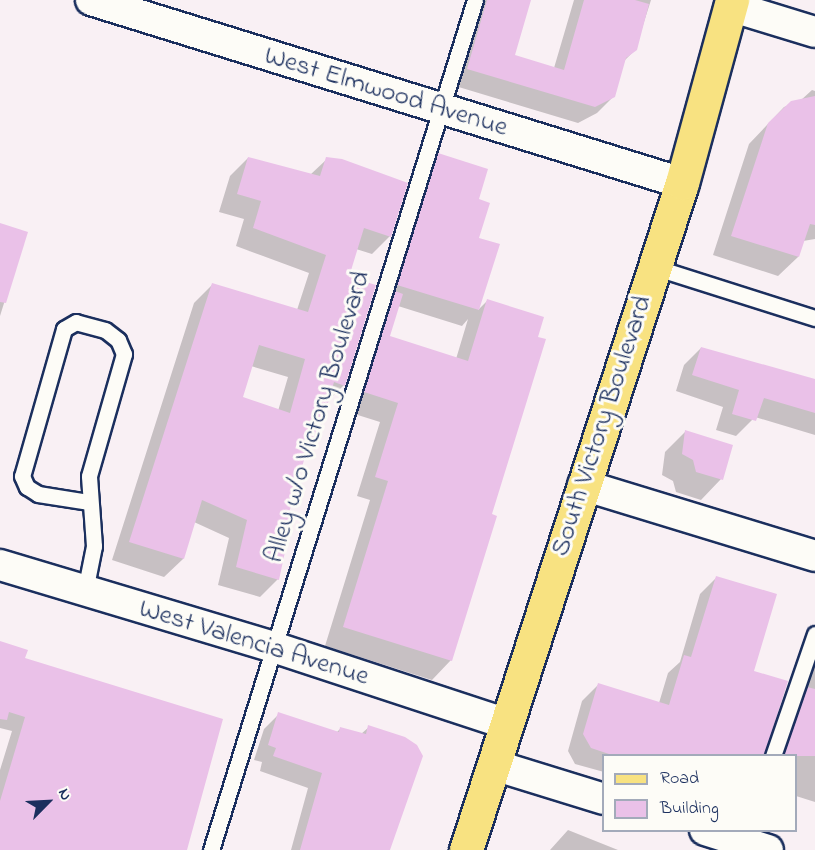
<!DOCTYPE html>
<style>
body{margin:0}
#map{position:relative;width:815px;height:850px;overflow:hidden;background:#f9f0f4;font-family:"Indie Flower",sans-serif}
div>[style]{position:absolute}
.shadow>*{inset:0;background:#0003}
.building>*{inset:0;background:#eac1e8}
.roads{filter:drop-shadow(2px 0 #1b2f5e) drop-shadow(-2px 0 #1b2f5e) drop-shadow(0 2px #1b2f5e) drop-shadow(0 -2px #1b2f5e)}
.service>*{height:15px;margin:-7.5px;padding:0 7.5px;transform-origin:7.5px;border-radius:7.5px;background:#fdfcf7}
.minor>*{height:30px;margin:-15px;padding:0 15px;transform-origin:15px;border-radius:15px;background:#fdfcf7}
.primary>*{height:33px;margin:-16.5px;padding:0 16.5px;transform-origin:16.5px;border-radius:16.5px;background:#f8e281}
span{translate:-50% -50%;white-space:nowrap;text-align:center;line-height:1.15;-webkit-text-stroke:6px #fdfcf7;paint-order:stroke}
.street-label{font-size:27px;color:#1b2f5e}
.legend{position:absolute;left:602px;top:754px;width:195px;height:78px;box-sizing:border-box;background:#fdfcf7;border:2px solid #a3aaba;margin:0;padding:8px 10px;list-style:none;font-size:18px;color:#1b2f5e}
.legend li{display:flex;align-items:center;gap:12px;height:30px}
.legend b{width:30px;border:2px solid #a3aaba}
.north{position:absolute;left:18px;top:772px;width:60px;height:60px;-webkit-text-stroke:4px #fdfcf7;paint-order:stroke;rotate:66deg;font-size:16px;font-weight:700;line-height:24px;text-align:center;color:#1b2f5e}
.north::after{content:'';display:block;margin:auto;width:21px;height:27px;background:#1b2f5e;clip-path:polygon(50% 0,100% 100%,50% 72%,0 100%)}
</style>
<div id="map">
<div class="shadow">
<div style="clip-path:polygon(477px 0,529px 0,513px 56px,554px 68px,574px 0,651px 0,635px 50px,624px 61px,613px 97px,597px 113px,578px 123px,452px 85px)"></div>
<div style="clip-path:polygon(812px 90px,815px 91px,815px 239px,803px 241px,798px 257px,778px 276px,713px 255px,749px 144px,784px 107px,800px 101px)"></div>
<div style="clip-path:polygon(evenodd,438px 155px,477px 200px,477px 239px,498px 245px,478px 310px,487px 301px,490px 515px,451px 660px,432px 680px,325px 646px,370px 500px,357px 496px,380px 422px,345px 411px,422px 171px,438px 155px,398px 306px,462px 326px,468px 319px,456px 359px,388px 337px,398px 306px)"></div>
<div style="clip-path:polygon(evenodd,248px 158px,310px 175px,327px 159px,390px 236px,372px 254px,356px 249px,347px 278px,344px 385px,327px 402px,316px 440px,305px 450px,287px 514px,278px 579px,260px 597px,218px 585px,229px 538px,194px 522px,183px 559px,164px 577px,112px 560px,194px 303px,212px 285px,297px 310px,309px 273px,236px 246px,244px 219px,219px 212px,230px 176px,248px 158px,251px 366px,288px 377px,278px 411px,241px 398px,251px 366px)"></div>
<div style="clip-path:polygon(0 224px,26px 233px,0 316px)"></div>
<div style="clip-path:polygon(701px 348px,815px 381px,815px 435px,755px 417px,736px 436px,716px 430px,723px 407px,676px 391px,684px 365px)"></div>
<div style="clip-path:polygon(685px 432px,721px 479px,701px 500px,676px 492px,673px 481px,662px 475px,665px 452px)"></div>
<div style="clip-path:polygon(716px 578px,724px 756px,604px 756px,604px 772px,575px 764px,568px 751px,582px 701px,598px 685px,659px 703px,668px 673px,680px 662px,700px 594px)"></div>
<div style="clip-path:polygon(0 643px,24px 659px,185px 850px,0 850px,0 770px,12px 731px,0 728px)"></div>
<div style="clip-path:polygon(815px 652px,815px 802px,796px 796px,796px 756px,767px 756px)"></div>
<div style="clip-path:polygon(279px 714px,337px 732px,341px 728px,361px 734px,369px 727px,390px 850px,291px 850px,308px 788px,260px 771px,262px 762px,254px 760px,264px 729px)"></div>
<div style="clip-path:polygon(568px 830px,618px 850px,545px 850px,550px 850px)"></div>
</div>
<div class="building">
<div style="clip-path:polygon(487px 0,531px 0,515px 55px,564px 70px,584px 0,635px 0,649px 4px,637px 50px,626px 58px,615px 97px,595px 107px,467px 69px)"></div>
<div style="clip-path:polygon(815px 96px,815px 225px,810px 224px,799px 257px,731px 236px,768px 123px,791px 101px)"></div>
<div style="clip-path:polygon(438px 153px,488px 169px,479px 199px,490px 203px,479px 238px,500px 244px,479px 310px,397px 285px)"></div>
<div style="clip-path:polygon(evenodd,248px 157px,320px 176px,326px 157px,342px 159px,408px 183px,391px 237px,364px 228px,349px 277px,376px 285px,345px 386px,334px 382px,317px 441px,310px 439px,289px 513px,293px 514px,279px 580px,236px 567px,247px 520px,202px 500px,184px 559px,129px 542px,212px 283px,308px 312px,326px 255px,253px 228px,261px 201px,237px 194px,248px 157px,259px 345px,305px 359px,290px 413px,243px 397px,259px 345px)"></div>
<div style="clip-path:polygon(0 223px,28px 232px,6px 303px,0 302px)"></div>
<div style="clip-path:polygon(395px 291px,403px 294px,390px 336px,468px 361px,487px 299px,544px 317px,538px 337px,546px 339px,492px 514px,497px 516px,452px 661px,343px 627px,388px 481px,375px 477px,398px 403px,364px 392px)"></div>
<div style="clip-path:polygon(701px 347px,815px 379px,815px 413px,764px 398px,756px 421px,732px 414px,739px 390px,692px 375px)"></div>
<div style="clip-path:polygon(685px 430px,733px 445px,723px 480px,696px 472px,693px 460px,682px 454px)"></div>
<div style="clip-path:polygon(716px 576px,777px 594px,754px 671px,788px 681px,764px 756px,615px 756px,591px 748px,583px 734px,598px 683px,669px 705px,684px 655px,691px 657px)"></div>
<div style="clip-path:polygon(0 641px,28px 650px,25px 658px,223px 719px,187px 850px,0 850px,0 801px,25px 717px,9px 712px,7px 720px,0 719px)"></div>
<div style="clip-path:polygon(807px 687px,815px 689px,815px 756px,783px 756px)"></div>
<div style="clip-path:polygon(278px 712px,339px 732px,340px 727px,366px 734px,368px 725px,405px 737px,417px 745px,423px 756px,390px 850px,300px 850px,322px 773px,273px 756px,276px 748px,268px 745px)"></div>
</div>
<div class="roads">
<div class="service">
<div style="left:654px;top:267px;width:169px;rotate:17.6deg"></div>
<div style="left:85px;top:591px;width:46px;rotate:-78.7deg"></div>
<div style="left:94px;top:546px;width:70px;rotate:-94.1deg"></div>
<div style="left:89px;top:476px;width:127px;rotate:-74deg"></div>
<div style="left:124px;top:354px;width:15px;rotate:-113deg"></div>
<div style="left:118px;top:340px;width:16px;rotate:-142deg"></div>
<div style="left:105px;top:330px;width:30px;rotate:-165deg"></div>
<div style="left:76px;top:322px;width:14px;rotate:150deg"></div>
<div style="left:64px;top:329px;width:153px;rotate:105.9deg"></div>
<div style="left:22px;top:476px;width:12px;rotate:66deg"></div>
<div style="left:27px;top:487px;width:13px;rotate:32deg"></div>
<div style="left:38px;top:494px;width:52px;rotate:8.9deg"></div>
<div style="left:773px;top:756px;width:129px;rotate:-71deg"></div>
<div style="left:211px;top:850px;width:890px;rotate:-72.75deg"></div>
</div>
<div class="minor">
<div style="left:91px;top:0;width:619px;rotate:17.2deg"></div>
<div style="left:730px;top:6px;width:89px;rotate:17deg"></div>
<div style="left:583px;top:485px;width:243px;rotate:17deg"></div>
<div style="left:0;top:565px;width:285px;rotate:16.7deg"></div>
<div style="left:273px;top:647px;width:246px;rotate:18.2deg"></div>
<div style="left:494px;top:765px;width:115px;rotate:17.2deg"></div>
<div style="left:705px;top:830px;width:66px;rotate:17.6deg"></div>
</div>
<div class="primary">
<div style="left:466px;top:850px;width:701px;rotate:-72.06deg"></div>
<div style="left:682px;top:183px;width:190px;rotate:-74.7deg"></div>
</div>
</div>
<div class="street-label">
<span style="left:386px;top:92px;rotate:17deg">West Elmwood Avenue</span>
<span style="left:318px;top:417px;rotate:-73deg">Alley w/o Victory Boulevard</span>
<span style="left:602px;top:426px;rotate:-72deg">South Victory Boulevard</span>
<span style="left:254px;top:643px;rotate:17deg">West Valencia Avenue</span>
</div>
<ul class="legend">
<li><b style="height:8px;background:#f8e281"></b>Road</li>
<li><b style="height:16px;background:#eac1e8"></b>Building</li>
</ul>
<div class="north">N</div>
</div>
